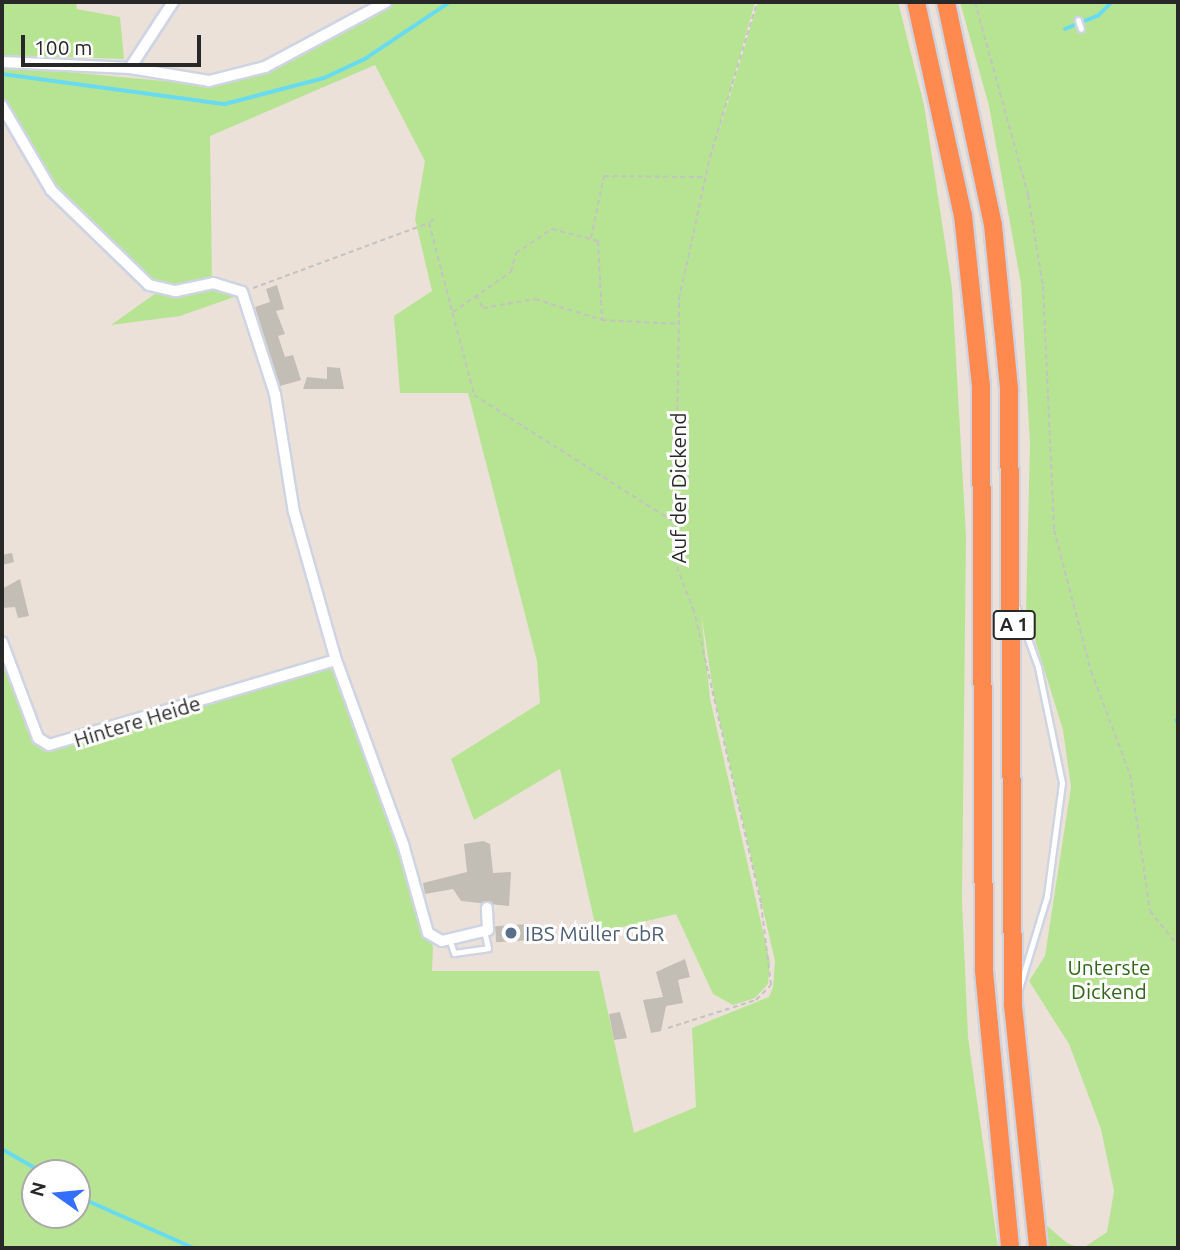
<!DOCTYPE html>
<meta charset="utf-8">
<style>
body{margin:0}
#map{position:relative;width:1180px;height:1250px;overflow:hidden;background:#ebe1d9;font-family:Ubuntu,sans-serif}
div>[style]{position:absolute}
.green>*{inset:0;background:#b7e493}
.stream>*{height:3.5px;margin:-1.75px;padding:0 1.75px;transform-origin:1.75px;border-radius:1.75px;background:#68dbf1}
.building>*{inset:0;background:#c2bdb5;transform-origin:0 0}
.path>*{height:2px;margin-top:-1px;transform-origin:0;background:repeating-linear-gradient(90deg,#c3c3c3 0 5px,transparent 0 8.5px)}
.roads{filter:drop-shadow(2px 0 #ced4e2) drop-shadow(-2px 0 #ced4e2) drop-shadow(0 2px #ced4e2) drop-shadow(0 -2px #ced4e2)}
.lane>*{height:5px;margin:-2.5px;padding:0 2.5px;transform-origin:2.5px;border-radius:2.5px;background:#fff}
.street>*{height:10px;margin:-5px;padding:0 5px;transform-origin:5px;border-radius:5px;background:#fff}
.highway>*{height:18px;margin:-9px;padding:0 9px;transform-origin:9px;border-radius:9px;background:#ff8a50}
.dots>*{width:19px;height:19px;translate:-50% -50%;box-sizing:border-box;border:4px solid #fff;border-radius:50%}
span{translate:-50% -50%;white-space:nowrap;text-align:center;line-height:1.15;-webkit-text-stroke:6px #fff;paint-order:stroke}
.shield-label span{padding:2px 5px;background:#fff;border:2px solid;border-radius:5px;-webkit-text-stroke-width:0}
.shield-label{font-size:19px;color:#282828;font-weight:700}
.street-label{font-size:21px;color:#282828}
.service-label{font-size:21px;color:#4e5e75}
.left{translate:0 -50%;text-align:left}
.park-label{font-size:21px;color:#306617}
.frame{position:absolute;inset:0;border:4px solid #282828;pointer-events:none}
.north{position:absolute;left:21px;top:1159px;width:70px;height:70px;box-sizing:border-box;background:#fff;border:2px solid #a9a9a9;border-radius:50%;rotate:285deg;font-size:19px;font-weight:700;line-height:28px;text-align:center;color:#282828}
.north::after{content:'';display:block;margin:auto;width:24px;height:32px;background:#336efe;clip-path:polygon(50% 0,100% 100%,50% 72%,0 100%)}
.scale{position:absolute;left:21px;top:35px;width:180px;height:32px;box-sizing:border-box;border:4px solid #282828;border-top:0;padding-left:9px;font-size:21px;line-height:24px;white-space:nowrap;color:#282828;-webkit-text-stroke:5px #fff;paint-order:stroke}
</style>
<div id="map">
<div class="green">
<div style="clip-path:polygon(2px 2px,76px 2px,77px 9px,120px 17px,124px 59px,2px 55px)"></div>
<div style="clip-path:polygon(evenodd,390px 2px,755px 2px,715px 145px,758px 2px,898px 2px,924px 105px,952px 288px,966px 536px,962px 901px,968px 1037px,998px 1248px,2px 1248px,2px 649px,40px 744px,334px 665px,400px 829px,433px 947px,432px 971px,599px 971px,634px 1133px,696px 1107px,692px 1028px,769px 997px,773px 987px,775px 961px,714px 697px,701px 612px,710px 699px,770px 962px,768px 984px,755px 998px,733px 1005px,713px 994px,676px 914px,597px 933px,560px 769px,474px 820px,451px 759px,540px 703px,537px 661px,468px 393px,400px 393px,394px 316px,432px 291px,415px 219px,425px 161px,375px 65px,210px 136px,212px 279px,178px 288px,148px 281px,51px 185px,2px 98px,2px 66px,207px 85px,267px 70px,390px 2px,35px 1173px,77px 1173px,77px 1215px,35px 1215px,35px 1173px)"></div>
<div style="clip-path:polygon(960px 2px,1178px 2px,1178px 1248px,1083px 1248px,1107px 1232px,1114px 1191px,1101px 1129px,1069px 1044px,1029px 981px,1045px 956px,1071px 787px,1063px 730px,1026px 611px,1030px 444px,1021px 284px,989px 106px)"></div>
<div style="clip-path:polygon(213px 287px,237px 296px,180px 316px,111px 325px,156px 293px)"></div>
<div style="clip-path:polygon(1044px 1223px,1067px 1243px,1080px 1248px,1049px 1248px)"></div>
</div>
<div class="stream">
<div style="left:1065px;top:29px;width:35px;rotate:-22deg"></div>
<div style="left:1098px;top:16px;width:20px;rotate:-45deg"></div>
<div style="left:2px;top:74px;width:225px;rotate:7.7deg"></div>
<div style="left:225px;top:104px;width:102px;rotate:-14.7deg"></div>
<div style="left:324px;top:78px;width:45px;rotate:-24.9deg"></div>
<div style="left:365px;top:59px;width:102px;rotate:-33.8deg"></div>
<div style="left:1177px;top:720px;width:3px;rotate:72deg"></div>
<div style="left:2px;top:1149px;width:48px;rotate:29.7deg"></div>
<div style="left:77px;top:1196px;width:128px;rotate:24deg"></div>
</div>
<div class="building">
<div style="clip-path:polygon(277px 285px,284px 309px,276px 311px,285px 334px,278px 336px,285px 357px,293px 355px,301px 380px,280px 386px,255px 307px,270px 302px,266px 289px)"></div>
<div style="clip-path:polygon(327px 367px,340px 368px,344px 389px,303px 389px,307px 377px,327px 379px)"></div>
<div style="clip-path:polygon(12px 553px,14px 562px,2px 565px,2px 555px)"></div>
<div style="clip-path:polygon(20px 579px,29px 616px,18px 618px,15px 607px,2px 608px,2px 589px)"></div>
<div style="clip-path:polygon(483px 841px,490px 844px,493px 873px,511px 872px,509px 906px,461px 901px,453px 889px,425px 894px,423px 883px,467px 872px,464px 844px)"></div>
<div style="left:528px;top:924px;width:16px;height:33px;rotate:86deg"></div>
<div style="clip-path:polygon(685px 959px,690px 977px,678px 980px,683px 1003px,666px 1006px,661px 1031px,651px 1033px,643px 1000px,663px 997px,656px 972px)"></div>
<div style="clip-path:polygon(620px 1012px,627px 1038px,614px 1040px,609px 1014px)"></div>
</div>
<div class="path">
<div style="left:975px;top:2px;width:200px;rotate:74.6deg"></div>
<div style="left:1028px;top:195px;width:92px;rotate:80.6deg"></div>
<div style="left:1043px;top:286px;width:244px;rotate:87.4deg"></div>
<div style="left:1054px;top:530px;width:146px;rotate:75.3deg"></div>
<div style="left:1091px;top:671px;width:110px;rotate:69.3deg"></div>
<div style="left:1130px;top:774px;width:138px;rotate:81.7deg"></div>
<div style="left:1150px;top:911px;width:45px;rotate:51.3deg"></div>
<div style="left:430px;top:222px;width:8px;rotate:-40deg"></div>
<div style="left:591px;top:238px;width:63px;rotate:-78.2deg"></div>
<div style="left:604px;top:176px;width:101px;rotate:0.6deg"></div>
<div style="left:253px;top:288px;width:188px;rotate:-20.3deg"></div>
<div style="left:429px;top:223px;width:178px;rotate:75.3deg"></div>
<div style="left:474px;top:395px;width:241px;rotate:32.4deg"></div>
<div style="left:476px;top:295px;width:15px;rotate:62deg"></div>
<div style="left:483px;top:308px;width:53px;rotate:-9.8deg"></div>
<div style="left:535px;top:299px;width:70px;rotate:17.4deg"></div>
<div style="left:602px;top:320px;width:77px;rotate:3deg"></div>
<div style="left:453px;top:312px;width:70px;rotate:-34.6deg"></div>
<div style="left:511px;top:272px;width:20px;rotate:-75deg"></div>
<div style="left:516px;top:253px;width:43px;rotate:-33.7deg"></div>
<div style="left:552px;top:229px;width:48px;rotate:14.6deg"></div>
<div style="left:598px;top:241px;width:79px;rotate:87.1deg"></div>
<div style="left:668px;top:1028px;width:92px;rotate:-17.7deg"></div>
<div style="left:756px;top:1000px;width:21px;rotate:-45deg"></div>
<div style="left:771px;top:985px;width:83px;rotate:-97deg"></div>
<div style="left:761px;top:903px;width:300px;rotate:-102.9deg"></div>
<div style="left:694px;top:611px;width:52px;rotate:-111.6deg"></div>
<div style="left:675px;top:563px;width:264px;rotate:-89.1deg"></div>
<div style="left:679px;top:299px;width:145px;rotate:-77.7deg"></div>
<div style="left:710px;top:157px;width:162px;rotate:-73.1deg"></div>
</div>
<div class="roads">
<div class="lane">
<div style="left:1078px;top:20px;width:9px;rotate:72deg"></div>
<div style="left:1017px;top:608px;width:63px;rotate:70.4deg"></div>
<div style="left:1038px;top:667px;width:118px;rotate:78.3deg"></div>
<div style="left:1062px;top:783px;width:114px;rotate:97.6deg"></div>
<div style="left:1047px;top:896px;width:97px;rotate:106.8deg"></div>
<div style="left:449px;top:939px;width:15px;rotate:70deg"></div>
<div style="left:454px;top:953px;width:34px;rotate:-8deg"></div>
<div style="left:488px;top:948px;width:17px;rotate:-103deg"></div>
</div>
<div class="street">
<div style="left:2px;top:62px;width:128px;rotate:2.7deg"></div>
<div style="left:130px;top:68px;width:80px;rotate:9.3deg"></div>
<div style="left:209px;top:81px;width:58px;rotate:-14deg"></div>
<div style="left:265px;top:67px;width:137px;rotate:-28.2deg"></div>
<div style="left:130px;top:68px;width:79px;rotate:-56.9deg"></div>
<div style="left:2px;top:106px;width:97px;rotate:59.7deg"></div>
<div style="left:51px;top:190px;width:136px;rotate:44.1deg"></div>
<div style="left:149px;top:285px;width:28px;rotate:13deg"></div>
<div style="left:176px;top:291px;width:38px;rotate:-12deg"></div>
<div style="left:213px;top:283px;width:30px;rotate:17deg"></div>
<div style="left:242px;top:292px;width:107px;rotate:72.1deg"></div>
<div style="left:275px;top:394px;width:120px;rotate:80.9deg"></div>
<div style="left:294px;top:512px;width:154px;rotate:74.2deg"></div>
<div style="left:336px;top:660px;width:196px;rotate:70deg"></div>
<div style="left:403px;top:844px;width:92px;rotate:74.3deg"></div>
<div style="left:428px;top:933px;width:16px;rotate:30deg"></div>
<div style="left:442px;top:941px;width:47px;rotate:-13.4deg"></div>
<div style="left:488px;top:930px;width:22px;rotate:-93deg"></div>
<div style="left:2px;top:642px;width:103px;rotate:69.4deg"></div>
<div style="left:38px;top:738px;width:13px;rotate:32deg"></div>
<div style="left:49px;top:745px;width:299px;rotate:-16.5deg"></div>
</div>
<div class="highway">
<div style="left:916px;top:2px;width:218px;rotate:77.6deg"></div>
<div style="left:963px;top:215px;width:172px;rotate:84deg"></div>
<div style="left:981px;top:386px;width:585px;rotate:89.71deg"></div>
<div style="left:984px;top:971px;width:278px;rotate:84.6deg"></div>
<div style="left:946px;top:2px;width:228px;rotate:78.1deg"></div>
<div style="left:993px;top:225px;width:165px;rotate:84.4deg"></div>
<div style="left:1009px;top:389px;width:616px;rotate:89.63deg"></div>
<div style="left:1013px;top:1005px;width:244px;rotate:84.1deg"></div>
</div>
</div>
<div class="dots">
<div style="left:511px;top:933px;background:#5c6f8a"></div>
</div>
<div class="shield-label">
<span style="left:1014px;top:625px">A 1</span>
</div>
<div class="street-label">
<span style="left:678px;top:488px;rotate:-90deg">Auf der Dickend</span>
<span style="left:137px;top:721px;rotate:-17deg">Hintere Heide</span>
</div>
<div class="service-label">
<span class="left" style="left:525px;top:933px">IBS Müller GbR</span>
</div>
<div class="park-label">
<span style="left:1109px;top:979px">Unterste<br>Dickend</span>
</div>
<div class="frame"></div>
<div class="north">N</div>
<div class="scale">100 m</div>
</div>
